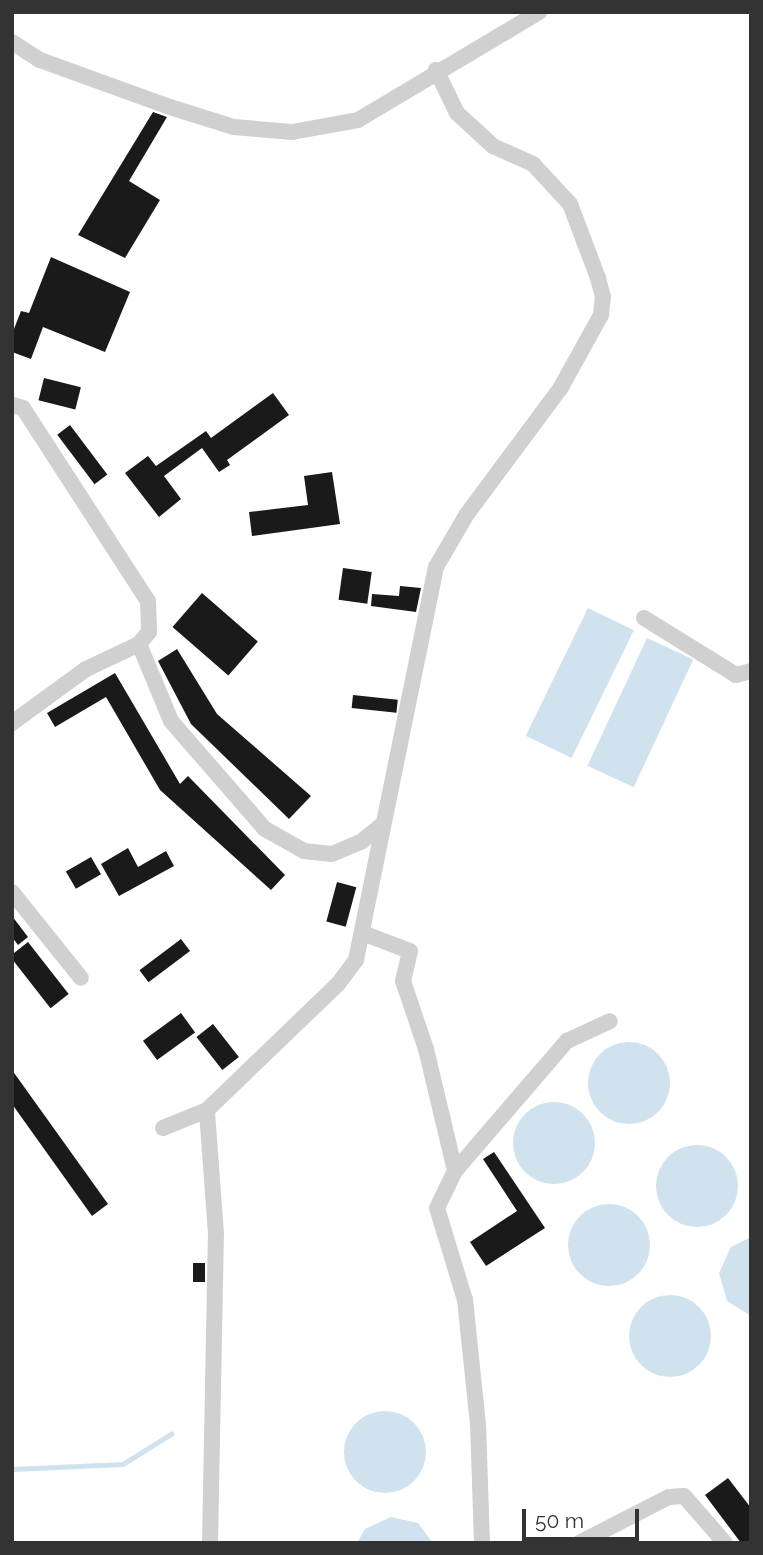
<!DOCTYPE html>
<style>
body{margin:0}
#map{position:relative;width:763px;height:1555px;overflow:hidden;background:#fff;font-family:Raleway,sans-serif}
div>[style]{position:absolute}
.water>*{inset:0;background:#cfe2ee;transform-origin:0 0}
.round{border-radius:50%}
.stream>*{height:4.5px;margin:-2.25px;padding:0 2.25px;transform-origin:2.25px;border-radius:2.25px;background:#cfe2ee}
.building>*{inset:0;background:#1a1a1a;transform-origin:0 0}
.minor>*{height:16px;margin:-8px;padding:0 8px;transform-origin:8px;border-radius:8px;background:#d0d0d0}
span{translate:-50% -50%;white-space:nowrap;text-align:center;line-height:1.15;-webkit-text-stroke:7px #fff;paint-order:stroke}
.frame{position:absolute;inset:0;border:14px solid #333;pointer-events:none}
.scale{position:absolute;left:522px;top:1509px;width:117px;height:32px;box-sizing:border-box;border:4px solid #333;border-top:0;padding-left:9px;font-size:21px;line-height:24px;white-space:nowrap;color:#333;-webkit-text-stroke:5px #fff;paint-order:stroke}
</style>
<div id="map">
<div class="water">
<div style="left:588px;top:608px;width:51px;height:142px;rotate:26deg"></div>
<div style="left:647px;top:638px;width:51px;height:141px;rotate:25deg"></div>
<div class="round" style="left:588px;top:1042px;width:82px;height:82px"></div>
<div class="round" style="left:513px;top:1102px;width:82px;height:82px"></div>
<div class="round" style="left:656px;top:1145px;width:82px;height:82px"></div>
<div class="round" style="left:568px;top:1204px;width:82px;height:82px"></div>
<div style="clip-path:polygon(751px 1237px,751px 1316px,727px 1301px,719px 1273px,731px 1247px)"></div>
<div class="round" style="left:629px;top:1295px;width:82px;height:82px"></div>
<div class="round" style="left:344px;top:1411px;width:82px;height:82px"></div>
<div style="clip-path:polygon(391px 1517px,418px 1523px,433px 1543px,357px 1543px,365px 1529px)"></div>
</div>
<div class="stream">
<div style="left:12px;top:1469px;width:111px;rotate:-2.6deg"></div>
<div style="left:123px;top:1464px;width:57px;rotate:-32deg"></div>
</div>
<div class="building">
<div style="clip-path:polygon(153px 112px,167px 117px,129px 181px,160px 200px,125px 258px,78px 235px)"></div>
<div style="clip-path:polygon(51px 257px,130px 292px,105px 352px,43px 327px,31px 359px,12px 352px,12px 334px,21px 311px,29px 313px)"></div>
<div style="left:44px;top:378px;width:38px;height:23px;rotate:14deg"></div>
<div style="clip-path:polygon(273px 393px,289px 415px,227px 460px,230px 465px,219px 472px,202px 448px,164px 476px,181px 499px,159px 517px,125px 473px,148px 456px,156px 466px,206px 431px,211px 438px)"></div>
<div style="left:70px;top:425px;width:62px;height:16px;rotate:53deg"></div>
<div style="clip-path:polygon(332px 472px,340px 524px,252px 536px,249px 512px,308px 505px,304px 476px)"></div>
<div style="left:343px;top:568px;width:29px;height:32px;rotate:8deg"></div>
<div style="clip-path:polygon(400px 586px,421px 588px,416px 612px,371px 606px,372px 594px,399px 596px)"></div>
<div style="left:202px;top:593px;width:74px;height:45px;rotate:41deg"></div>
<div style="clip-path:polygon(177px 649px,217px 714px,311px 796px,289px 819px,191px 724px,158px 661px)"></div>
<div style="clip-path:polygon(115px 673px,180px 784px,188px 776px,285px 875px,271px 890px,160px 790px,106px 697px,55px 727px,47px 713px)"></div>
<div style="left:353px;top:695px;width:45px;height:13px;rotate:6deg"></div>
<div style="clip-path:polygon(128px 848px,138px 867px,166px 851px,174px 866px,119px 896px,101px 864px)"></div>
<div style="left:91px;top:857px;width:20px;height:29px;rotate:60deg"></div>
<div style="left:337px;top:882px;width:20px;height:41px;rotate:15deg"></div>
<div style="clip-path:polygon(12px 916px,28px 937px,18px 945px,12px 937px)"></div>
<div style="left:181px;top:939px;width:15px;height:52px;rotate:53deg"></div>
<div style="left:28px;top:942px;width:66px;height:23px;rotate:52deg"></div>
<div style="left:181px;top:1013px;width:24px;height:47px;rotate:54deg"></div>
<div style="left:213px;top:1024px;width:42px;height:21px;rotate:52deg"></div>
<div style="clip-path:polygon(12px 1070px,108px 1204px,92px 1216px,12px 1104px)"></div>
<div style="clip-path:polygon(494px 1152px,545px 1228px,486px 1266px,470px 1242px,517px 1211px,483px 1159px)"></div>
<div style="left:205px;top:1263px;width:19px;height:12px;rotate:90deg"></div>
<div style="clip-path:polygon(728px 1478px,751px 1508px,751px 1543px,741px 1543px,705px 1495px)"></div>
</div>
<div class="minor">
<div style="left:12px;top:42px;width:33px;rotate:33deg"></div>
<div style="left:40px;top:60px;width:138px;rotate:19.9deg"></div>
<div style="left:170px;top:107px;width:67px;rotate:17.4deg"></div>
<div style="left:234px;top:127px;width:58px;rotate:4.9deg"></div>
<div style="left:292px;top:132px;width:67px;rotate:-10.3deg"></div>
<div style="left:358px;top:120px;width:211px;rotate:-30.8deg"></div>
<div style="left:12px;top:405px;width:11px;rotate:15deg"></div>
<div style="left:23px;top:408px;width:230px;rotate:57.1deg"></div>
<div style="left:148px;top:601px;width:31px;rotate:88deg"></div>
<div style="left:149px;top:632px;width:16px;rotate:130deg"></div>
<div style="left:139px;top:644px;width:59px;rotate:154.7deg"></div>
<div style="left:86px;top:669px;width:92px;rotate:143.9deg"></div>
<div style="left:644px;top:618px;width:108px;rotate:31.8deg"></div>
<div style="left:736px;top:675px;width:16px;rotate:-15deg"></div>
<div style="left:139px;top:644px;width:83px;rotate:67.4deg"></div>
<div style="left:171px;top:721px;width:143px;rotate:49deg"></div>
<div style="left:265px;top:829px;width:45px;rotate:29.4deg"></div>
<div style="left:304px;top:851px;width:28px;rotate:6deg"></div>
<div style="left:332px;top:854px;width:33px;rotate:-23deg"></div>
<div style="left:362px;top:841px;width:26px;rotate:-39deg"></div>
<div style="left:12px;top:892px;width:110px;rotate:51.3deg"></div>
<div style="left:365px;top:934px;width:48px;rotate:20.7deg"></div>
<div style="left:410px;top:951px;width:31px;rotate:103deg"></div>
<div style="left:403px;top:981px;width:72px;rotate:71.3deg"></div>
<div style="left:426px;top:1049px;width:125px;rotate:76.6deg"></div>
<div style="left:163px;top:1128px;width:48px;rotate:-22.2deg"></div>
<div style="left:210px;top:1543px;width:309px;rotate:-88.9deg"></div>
<div style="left:216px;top:1234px;width:124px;rotate:-94.2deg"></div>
<div style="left:207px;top:1110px;width:182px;rotate:-43.9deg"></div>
<div style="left:338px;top:984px;width:30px;rotate:-53deg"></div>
<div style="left:356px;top:960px;width:401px;rotate:-78.5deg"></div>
<div style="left:436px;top:567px;width:61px;rotate:-59.7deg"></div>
<div style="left:467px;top:514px;width:156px;rotate:-53.4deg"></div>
<div style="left:560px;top:389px;width:85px;rotate:-61deg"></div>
<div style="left:601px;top:315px;width:18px;rotate:-84deg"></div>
<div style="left:603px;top:297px;width:20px;rotate:-105deg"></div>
<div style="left:598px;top:278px;width:79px;rotate:-110.7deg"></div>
<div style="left:570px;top:204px;width:54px;rotate:-132.8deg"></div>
<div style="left:533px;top:164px;width:44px;rotate:-155.8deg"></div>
<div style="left:493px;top:146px;width:49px;rotate:-137.5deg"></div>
<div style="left:457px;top:113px;width:48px;rotate:-116deg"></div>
<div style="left:482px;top:1543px;width:118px;rotate:-91.9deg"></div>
<div style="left:478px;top:1425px;width:126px;rotate:-95.9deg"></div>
<div style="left:465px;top:1300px;width:96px;rotate:-106.9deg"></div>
<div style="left:437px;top:1208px;width:41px;rotate:-64.1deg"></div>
<div style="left:455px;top:1171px;width:172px;rotate:-49.3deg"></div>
<div style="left:567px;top:1041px;width:47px;rotate:-24.9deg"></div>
<div style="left:579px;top:1543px;width:101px;rotate:-27.1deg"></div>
<div style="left:669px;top:1497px;width:15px;rotate:-4deg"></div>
<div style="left:684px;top:1496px;width:62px;rotate:48.9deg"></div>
</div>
<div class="frame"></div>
<div class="scale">50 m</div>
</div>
